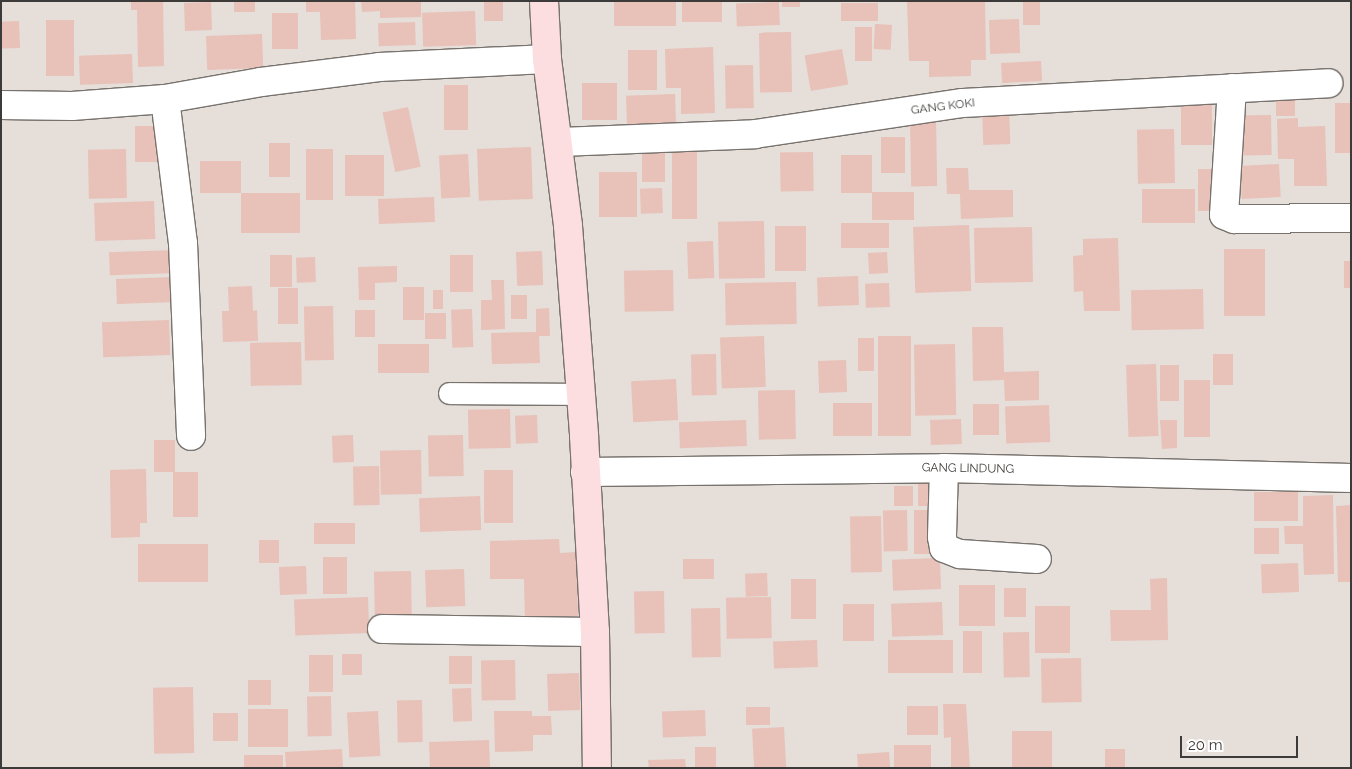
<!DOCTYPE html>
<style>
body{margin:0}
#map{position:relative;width:1352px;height:769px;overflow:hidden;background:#e5ded9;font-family:Raleway,sans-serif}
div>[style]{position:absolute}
.building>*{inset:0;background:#e8c1b9;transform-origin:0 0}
.roads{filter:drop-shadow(1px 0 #77726d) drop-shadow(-1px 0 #77726d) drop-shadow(0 1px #77726d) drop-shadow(0 -1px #77726d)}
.lane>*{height:21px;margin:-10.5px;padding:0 10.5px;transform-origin:10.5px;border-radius:10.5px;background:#fff}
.street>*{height:28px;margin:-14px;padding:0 14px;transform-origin:14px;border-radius:14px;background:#fff}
.secondary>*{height:28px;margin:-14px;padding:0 14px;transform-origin:14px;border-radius:14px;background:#fcdde0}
span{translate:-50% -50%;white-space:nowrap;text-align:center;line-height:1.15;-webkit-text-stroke:4px #fff;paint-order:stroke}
.street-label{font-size:12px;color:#3d3b39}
.frame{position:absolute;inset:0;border:2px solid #3d3b39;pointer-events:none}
.scale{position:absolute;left:1180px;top:736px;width:118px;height:22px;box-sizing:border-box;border:2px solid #3d3b39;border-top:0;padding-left:6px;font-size:15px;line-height:18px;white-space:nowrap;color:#3d3b39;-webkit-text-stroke:4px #fff;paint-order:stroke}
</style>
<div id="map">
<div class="building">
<div style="clip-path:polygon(131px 1px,163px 1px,164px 66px,138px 67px,137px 10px,131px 10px)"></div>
<div style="left:234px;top:1px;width:21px;height:11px"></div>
<div style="clip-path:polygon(306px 1px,355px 1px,356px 39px,321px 40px,320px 12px,306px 12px)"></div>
<div style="clip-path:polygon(361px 1px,421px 1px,421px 17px,380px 18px,380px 11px,362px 12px)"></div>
<div style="left:484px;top:1px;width:19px;height:20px"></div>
<div style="left:614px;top:1px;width:62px;height:25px"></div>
<div style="left:682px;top:1px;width:40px;height:21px"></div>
<div style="left:782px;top:1px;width:18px;height:6px"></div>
<div style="clip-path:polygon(907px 1px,985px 1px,986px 60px,971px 60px,971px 76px,929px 77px,929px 61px,909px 61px)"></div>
<div style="left:1023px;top:1px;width:17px;height:24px"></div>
<div style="left:211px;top:2px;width:28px;height:27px;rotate:88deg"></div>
<div style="left:779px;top:2px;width:23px;height:43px;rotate:88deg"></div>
<div style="left:841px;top:3px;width:37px;height:18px"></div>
<div style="left:475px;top:11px;width:34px;height:53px;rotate:88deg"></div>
<div style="left:298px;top:13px;width:36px;height:26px;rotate:90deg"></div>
<div style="left:1019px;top:19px;width:34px;height:30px;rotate:88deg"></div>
<div style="left:46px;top:20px;width:28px;height:56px"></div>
<div style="left:19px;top:21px;width:27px;height:18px;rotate:88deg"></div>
<div style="left:415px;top:22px;width:23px;height:37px;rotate:88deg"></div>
<div style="left:875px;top:24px;width:17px;height:25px;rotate:3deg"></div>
<div style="left:855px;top:27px;width:17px;height:34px"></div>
<div style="left:791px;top:32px;width:60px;height:32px;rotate:89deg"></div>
<div style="left:262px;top:34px;width:34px;height:56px;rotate:88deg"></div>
<div style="clip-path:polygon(713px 47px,715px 113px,681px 114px,681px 88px,666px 88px,665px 49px)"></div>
<div style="left:842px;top:49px;width:36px;height:38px;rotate:80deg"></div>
<div style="left:628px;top:50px;width:29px;height:40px"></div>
<div style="left:132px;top:54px;width:29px;height:53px;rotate:88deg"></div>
<div style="left:1041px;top:61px;width:20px;height:40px;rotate:87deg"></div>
<div style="left:753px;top:65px;width:43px;height:28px;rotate:89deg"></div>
<div style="left:617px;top:83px;width:37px;height:35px;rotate:90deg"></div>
<div style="left:444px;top:85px;width:24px;height:45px"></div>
<div style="left:1295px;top:92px;width:24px;height:19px;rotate:90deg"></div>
<div style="left:675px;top:94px;width:33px;height:49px;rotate:88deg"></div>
<div style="left:1181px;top:97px;width:31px;height:48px"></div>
<div style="left:1335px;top:103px;width:16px;height:50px"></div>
<div style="left:408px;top:107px;width:61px;height:26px;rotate:78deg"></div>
<div style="left:1009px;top:107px;width:37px;height:27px;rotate:88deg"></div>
<div style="left:1271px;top:115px;width:40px;height:32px;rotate:89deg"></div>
<div style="left:936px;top:118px;width:68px;height:26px;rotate:89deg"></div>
<div style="clip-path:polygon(1298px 118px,1298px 127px,1325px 126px,1327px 186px,1294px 186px,1294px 159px,1278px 159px,1277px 119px)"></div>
<div style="left:135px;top:126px;width:27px;height:36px"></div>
<div style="left:1174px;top:129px;width:54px;height:37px;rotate:89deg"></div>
<div style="left:881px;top:137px;width:24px;height:36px"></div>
<div style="left:269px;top:143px;width:21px;height:34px"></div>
<div style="left:642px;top:143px;width:23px;height:39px"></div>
<div style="left:531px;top:147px;width:52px;height:54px;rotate:88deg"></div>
<div style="left:672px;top:148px;width:25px;height:71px"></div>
<div style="left:126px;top:149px;width:49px;height:38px;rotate:89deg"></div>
<div style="left:333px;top:149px;width:51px;height:27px;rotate:90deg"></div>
<div style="left:813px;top:152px;width:39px;height:33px;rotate:89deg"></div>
<div style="left:468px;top:154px;width:43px;height:29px;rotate:87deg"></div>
<div style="left:345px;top:155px;width:39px;height:41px"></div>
<div style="left:841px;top:155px;width:31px;height:38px"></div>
<div style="left:241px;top:161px;width:32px;height:41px;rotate:90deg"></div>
<div style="left:1279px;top:164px;width:33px;height:39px;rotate:87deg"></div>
<div style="clip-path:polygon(946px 168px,968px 168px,969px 190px,1013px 190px,1013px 217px,961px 219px,960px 194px,947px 194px)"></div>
<div style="left:1215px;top:169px;width:42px;height:17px;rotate:90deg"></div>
<div style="left:637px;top:172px;width:45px;height:38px;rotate:90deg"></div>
<div style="left:662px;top:188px;width:25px;height:22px;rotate:88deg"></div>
<div style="left:1195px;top:189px;width:34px;height:53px;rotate:90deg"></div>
<div style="left:914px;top:192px;width:28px;height:42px;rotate:90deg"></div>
<div style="left:300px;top:193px;width:40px;height:59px;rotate:90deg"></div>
<div style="left:434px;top:197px;width:25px;height:56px;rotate:88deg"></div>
<div style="left:154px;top:201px;width:38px;height:60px;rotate:88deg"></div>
<div style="left:764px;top:221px;width:57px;height:46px;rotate:89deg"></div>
<div style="left:889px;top:223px;width:25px;height:48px;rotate:90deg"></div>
<div style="left:969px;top:225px;width:66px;height:56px;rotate:88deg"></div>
<div style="left:806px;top:226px;width:45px;height:31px;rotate:90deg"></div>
<div style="left:1032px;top:227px;width:55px;height:58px;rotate:89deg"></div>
<div style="clip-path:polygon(1118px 238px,1120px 311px,1084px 311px,1083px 291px,1074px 292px,1073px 256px,1083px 255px,1083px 239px)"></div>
<div style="left:713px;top:241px;width:37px;height:26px;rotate:88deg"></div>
<div style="left:1224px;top:249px;width:41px;height:67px"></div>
<div style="left:176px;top:250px;width:23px;height:67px;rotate:88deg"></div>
<div style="left:542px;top:251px;width:34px;height:26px;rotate:88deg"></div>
<div style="left:887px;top:252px;width:21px;height:19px;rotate:87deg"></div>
<div style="left:270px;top:255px;width:22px;height:32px"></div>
<div style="left:450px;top:255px;width:23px;height:37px"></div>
<div style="left:315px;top:257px;width:25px;height:19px;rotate:88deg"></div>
<div style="left:1344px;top:261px;width:7px;height:27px"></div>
<div style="clip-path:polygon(397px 266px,397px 282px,375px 283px,375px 300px,359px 300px,358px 267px)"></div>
<div style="left:673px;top:270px;width:41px;height:49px;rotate:89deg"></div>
<div style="left:858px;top:276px;width:29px;height:41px;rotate:88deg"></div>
<div style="left:174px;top:277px;width:25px;height:58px;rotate:88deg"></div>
<div style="clip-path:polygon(491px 280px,504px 280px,505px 329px,481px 330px,481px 300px,492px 300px)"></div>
<div style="left:796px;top:282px;width:42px;height:71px;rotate:89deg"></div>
<div style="left:889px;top:283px;width:24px;height:24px;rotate:88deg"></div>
<div style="clip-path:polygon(252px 286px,253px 311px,257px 310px,258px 341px,223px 342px,222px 311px,229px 311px,228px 287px)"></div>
<div style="left:403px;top:287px;width:21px;height:33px"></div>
<div style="left:278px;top:288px;width:20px;height:36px"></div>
<div style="left:1203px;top:289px;width:40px;height:72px;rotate:89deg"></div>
<div style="left:433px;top:290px;width:10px;height:19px"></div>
<div style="left:511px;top:295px;width:16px;height:24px"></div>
<div style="left:333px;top:306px;width:54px;height:29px;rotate:89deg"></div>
<div style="clip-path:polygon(549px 308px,550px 336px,539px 336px,540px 363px,492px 364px,491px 333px,536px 332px,536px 309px)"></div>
<div style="left:472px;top:309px;width:38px;height:21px;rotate:88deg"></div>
<div style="left:375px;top:310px;width:27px;height:20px;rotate:90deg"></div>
<div style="left:425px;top:313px;width:21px;height:26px"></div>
<div style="left:169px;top:320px;width:35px;height:67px;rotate:88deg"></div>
<div style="clip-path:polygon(972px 327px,1003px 327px,1004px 372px,1039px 371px,1039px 400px,1005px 401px,1004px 380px,973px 381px)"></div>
<div style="left:764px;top:336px;width:51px;height:44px;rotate:88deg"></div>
<div style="left:878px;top:336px;width:33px;height:100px"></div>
<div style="left:874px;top:338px;width:33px;height:16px;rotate:90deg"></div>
<div style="left:301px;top:342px;width:43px;height:51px;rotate:89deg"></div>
<div style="left:378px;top:344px;width:51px;height:29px"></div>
<div style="left:955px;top:344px;width:71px;height:41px;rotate:89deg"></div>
<div style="left:716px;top:354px;width:41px;height:25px;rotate:89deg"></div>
<div style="left:1213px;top:354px;width:20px;height:31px"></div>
<div style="left:846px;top:360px;width:32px;height:28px;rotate:88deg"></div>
<div style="left:1156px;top:364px;width:72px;height:30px;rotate:88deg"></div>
<div style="left:1160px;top:365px;width:19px;height:36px"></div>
<div style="left:676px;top:379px;width:41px;height:45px;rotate:87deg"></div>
<div style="left:1184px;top:380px;width:26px;height:57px"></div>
<div style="left:795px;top:390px;width:49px;height:37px;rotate:89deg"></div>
<div style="left:872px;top:403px;width:33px;height:39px;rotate:90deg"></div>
<div style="left:999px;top:404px;width:31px;height:26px;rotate:90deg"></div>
<div style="left:1049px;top:405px;width:37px;height:44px;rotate:88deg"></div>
<div style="left:510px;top:409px;width:39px;height:42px;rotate:89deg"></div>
<div style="left:537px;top:415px;width:28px;height:22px;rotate:88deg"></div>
<div style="left:961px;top:419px;width:25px;height:31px;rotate:88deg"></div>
<div style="left:746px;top:420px;width:26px;height:67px;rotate:88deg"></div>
<div style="clip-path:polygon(1160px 420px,1177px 420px,1177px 448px,1162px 449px)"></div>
<div style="left:353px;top:435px;width:27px;height:21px;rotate:88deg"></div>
<div style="left:463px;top:435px;width:41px;height:35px;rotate:89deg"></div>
<div style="left:154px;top:440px;width:21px;height:32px"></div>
<div style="left:421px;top:450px;width:44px;height:41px;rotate:89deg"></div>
<div style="left:379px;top:466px;width:39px;height:26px;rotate:89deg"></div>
<div style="clip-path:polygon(146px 469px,147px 523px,140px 523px,140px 537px,111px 538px,110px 470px)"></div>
<div style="left:484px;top:470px;width:29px;height:53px"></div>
<div style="left:173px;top:472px;width:25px;height:45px"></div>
<div style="left:918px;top:481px;width:18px;height:25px"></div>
<div style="left:913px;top:486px;width:20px;height:19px;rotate:90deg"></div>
<div style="left:1254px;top:492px;width:44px;height:29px"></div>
<div style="clip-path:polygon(1333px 495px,1334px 574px,1304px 575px,1303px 544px,1285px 544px,1284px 526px,1303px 526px,1303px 496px)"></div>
<div style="left:480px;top:496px;width:34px;height:61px;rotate:88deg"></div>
<div style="clip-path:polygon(1351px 505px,1351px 582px,1338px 582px,1336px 506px)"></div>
<div style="left:907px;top:510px;width:41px;height:24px;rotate:89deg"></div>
<div style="left:914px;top:510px;width:23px;height:44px"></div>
<div style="left:881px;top:516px;width:56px;height:31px;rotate:89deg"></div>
<div style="left:355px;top:523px;width:21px;height:41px;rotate:90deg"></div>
<div style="left:1254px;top:528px;width:25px;height:26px"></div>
<div style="clip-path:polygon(559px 539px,560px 553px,577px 552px,578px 624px,525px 625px,524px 579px,490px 579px,490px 541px)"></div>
<div style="left:279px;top:540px;width:23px;height:20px;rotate:90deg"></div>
<div style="left:208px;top:544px;width:38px;height:70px;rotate:90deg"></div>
<div style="left:323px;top:557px;width:24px;height:37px"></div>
<div style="left:940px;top:558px;width:31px;height:48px;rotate:88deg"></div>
<div style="left:714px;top:559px;width:20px;height:31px;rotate:90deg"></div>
<div style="left:1298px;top:563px;width:29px;height:37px;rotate:88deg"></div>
<div style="left:306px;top:566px;width:28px;height:27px;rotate:88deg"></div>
<div style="left:464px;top:569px;width:37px;height:39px;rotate:88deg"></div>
<div style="left:411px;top:571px;width:48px;height:37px;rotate:89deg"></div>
<div style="left:767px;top:573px;width:23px;height:22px;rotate:88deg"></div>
<div style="clip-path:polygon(1167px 578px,1168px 640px,1111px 641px,1110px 610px,1151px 610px,1150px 579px)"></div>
<div style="left:791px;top:579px;width:25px;height:40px"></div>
<div style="left:995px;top:585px;width:41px;height:36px;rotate:90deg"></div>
<div style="left:1004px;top:588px;width:22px;height:29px"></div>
<div style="left:664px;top:591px;width:42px;height:30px;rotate:89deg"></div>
<div style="left:368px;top:597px;width:36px;height:74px;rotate:88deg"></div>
<div style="left:771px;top:597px;width:41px;height:45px;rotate:89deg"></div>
<div style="left:942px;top:602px;width:33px;height:51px;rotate:88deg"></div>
<div style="left:843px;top:604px;width:31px;height:37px"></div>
<div style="left:1035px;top:606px;width:35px;height:47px"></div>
<div style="left:720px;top:608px;width:49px;height:29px;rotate:89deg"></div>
<div style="left:963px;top:631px;width:19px;height:42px"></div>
<div style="left:1029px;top:632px;width:45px;height:26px;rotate:89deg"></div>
<div style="left:817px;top:640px;width:27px;height:44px;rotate:88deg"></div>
<div style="left:953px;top:640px;width:33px;height:65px;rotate:90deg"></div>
<div style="left:342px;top:654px;width:20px;height:21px"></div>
<div style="left:309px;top:655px;width:24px;height:37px"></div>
<div style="left:472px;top:656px;width:28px;height:23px;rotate:90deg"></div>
<div style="left:1081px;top:658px;width:44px;height:40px;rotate:89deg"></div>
<div style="left:515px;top:660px;width:40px;height:34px;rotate:89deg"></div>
<div style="left:579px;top:673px;width:37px;height:32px;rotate:88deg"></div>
<div style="left:248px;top:680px;width:23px;height:25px"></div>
<div style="left:193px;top:687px;width:66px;height:40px;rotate:89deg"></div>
<div style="left:471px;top:688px;width:33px;height:19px;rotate:88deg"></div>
<div style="left:331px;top:696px;width:40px;height:24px;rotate:89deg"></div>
<div style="left:422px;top:700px;width:42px;height:25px;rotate:89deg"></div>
<div style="clip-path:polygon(943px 704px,966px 704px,970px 768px,951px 768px,951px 737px,944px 738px)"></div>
<div style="left:938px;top:706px;width:29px;height:31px;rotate:90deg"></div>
<div style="left:746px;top:707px;width:24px;height:18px"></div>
<div style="left:248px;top:709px;width:40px;height:38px"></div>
<div style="left:705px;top:710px;width:26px;height:43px;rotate:88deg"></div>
<div style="left:378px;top:711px;width:45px;height:31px;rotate:87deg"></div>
<div style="clip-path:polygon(494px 711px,532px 711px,532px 716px,551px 716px,552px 735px,533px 735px,533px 751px,495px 752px)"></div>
<div style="left:213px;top:713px;width:25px;height:28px"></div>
<div style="left:784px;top:727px;width:41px;height:32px;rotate:87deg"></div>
<div style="left:1052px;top:731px;width:37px;height:40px;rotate:90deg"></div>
<div style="left:489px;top:740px;width:28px;height:60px;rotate:88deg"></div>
<div style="left:894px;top:745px;width:37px;height:23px"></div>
<div style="left:716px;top:747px;width:21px;height:21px;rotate:90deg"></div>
<div style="left:342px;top:749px;width:19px;height:57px;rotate:87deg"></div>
<div style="left:1125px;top:749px;width:19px;height:20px;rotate:90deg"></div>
<div style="left:889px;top:752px;width:16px;height:32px;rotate:86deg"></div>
<div style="left:283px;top:755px;width:13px;height:39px;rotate:90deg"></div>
<div style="clip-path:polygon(685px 759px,686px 768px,649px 768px,648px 760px)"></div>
</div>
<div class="roads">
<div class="lane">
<div style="left:449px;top:393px;width:131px;rotate:0.4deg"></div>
</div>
<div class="street">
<div style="left:1232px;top:88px;width:127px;rotate:93.6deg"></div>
<div style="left:1224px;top:215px;width:11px;rotate:22deg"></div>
<div style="left:1234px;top:219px;width:117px;rotate:-0.5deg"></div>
<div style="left:165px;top:99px;width:145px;rotate:82.9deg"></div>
<div style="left:183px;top:243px;width:193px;rotate:87.6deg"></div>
<div style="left:1px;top:105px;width:71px;rotate:0.8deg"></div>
<div style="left:72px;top:106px;width:93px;rotate:-4.3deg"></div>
<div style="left:165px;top:99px;width:97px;rotate:-10deg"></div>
<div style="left:261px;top:82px;width:119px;rotate:-7.2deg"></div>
<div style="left:379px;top:67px;width:168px;rotate:-2.7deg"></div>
<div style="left:560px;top:142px;width:195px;rotate:-2.3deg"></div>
<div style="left:755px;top:134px;width:210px;rotate:-8.5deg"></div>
<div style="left:963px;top:103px;width:366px;rotate:-3.1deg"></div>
<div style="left:944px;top:468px;width:69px;rotate:91.7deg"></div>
<div style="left:942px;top:537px;width:11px;rotate:80deg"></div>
<div style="left:944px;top:548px;width:17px;rotate:21deg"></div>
<div style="left:960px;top:554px;width:77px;rotate:3.7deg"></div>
<div style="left:585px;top:472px;width:359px;rotate:-0.6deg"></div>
<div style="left:944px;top:468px;width:407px;rotate:1.4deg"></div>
<div style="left:382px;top:629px;width:213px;rotate:0.8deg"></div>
</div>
<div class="secondary">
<div style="left:544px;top:1px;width:58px;rotate:87deg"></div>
<div style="left:547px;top:59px;width:168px;rotate:82.8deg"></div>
<div style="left:568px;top:226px;width:211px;rotate:85.6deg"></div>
<div style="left:584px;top:436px;width:196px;rotate:86.8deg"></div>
<div style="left:595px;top:632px;width:136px;rotate:89.2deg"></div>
</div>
</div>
<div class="street-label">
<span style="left:943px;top:107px;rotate:-7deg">GANG KOKI</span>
<span style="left:968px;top:469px;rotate:1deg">GANG LINDUNG</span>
</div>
<div class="frame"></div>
<div class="scale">20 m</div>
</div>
